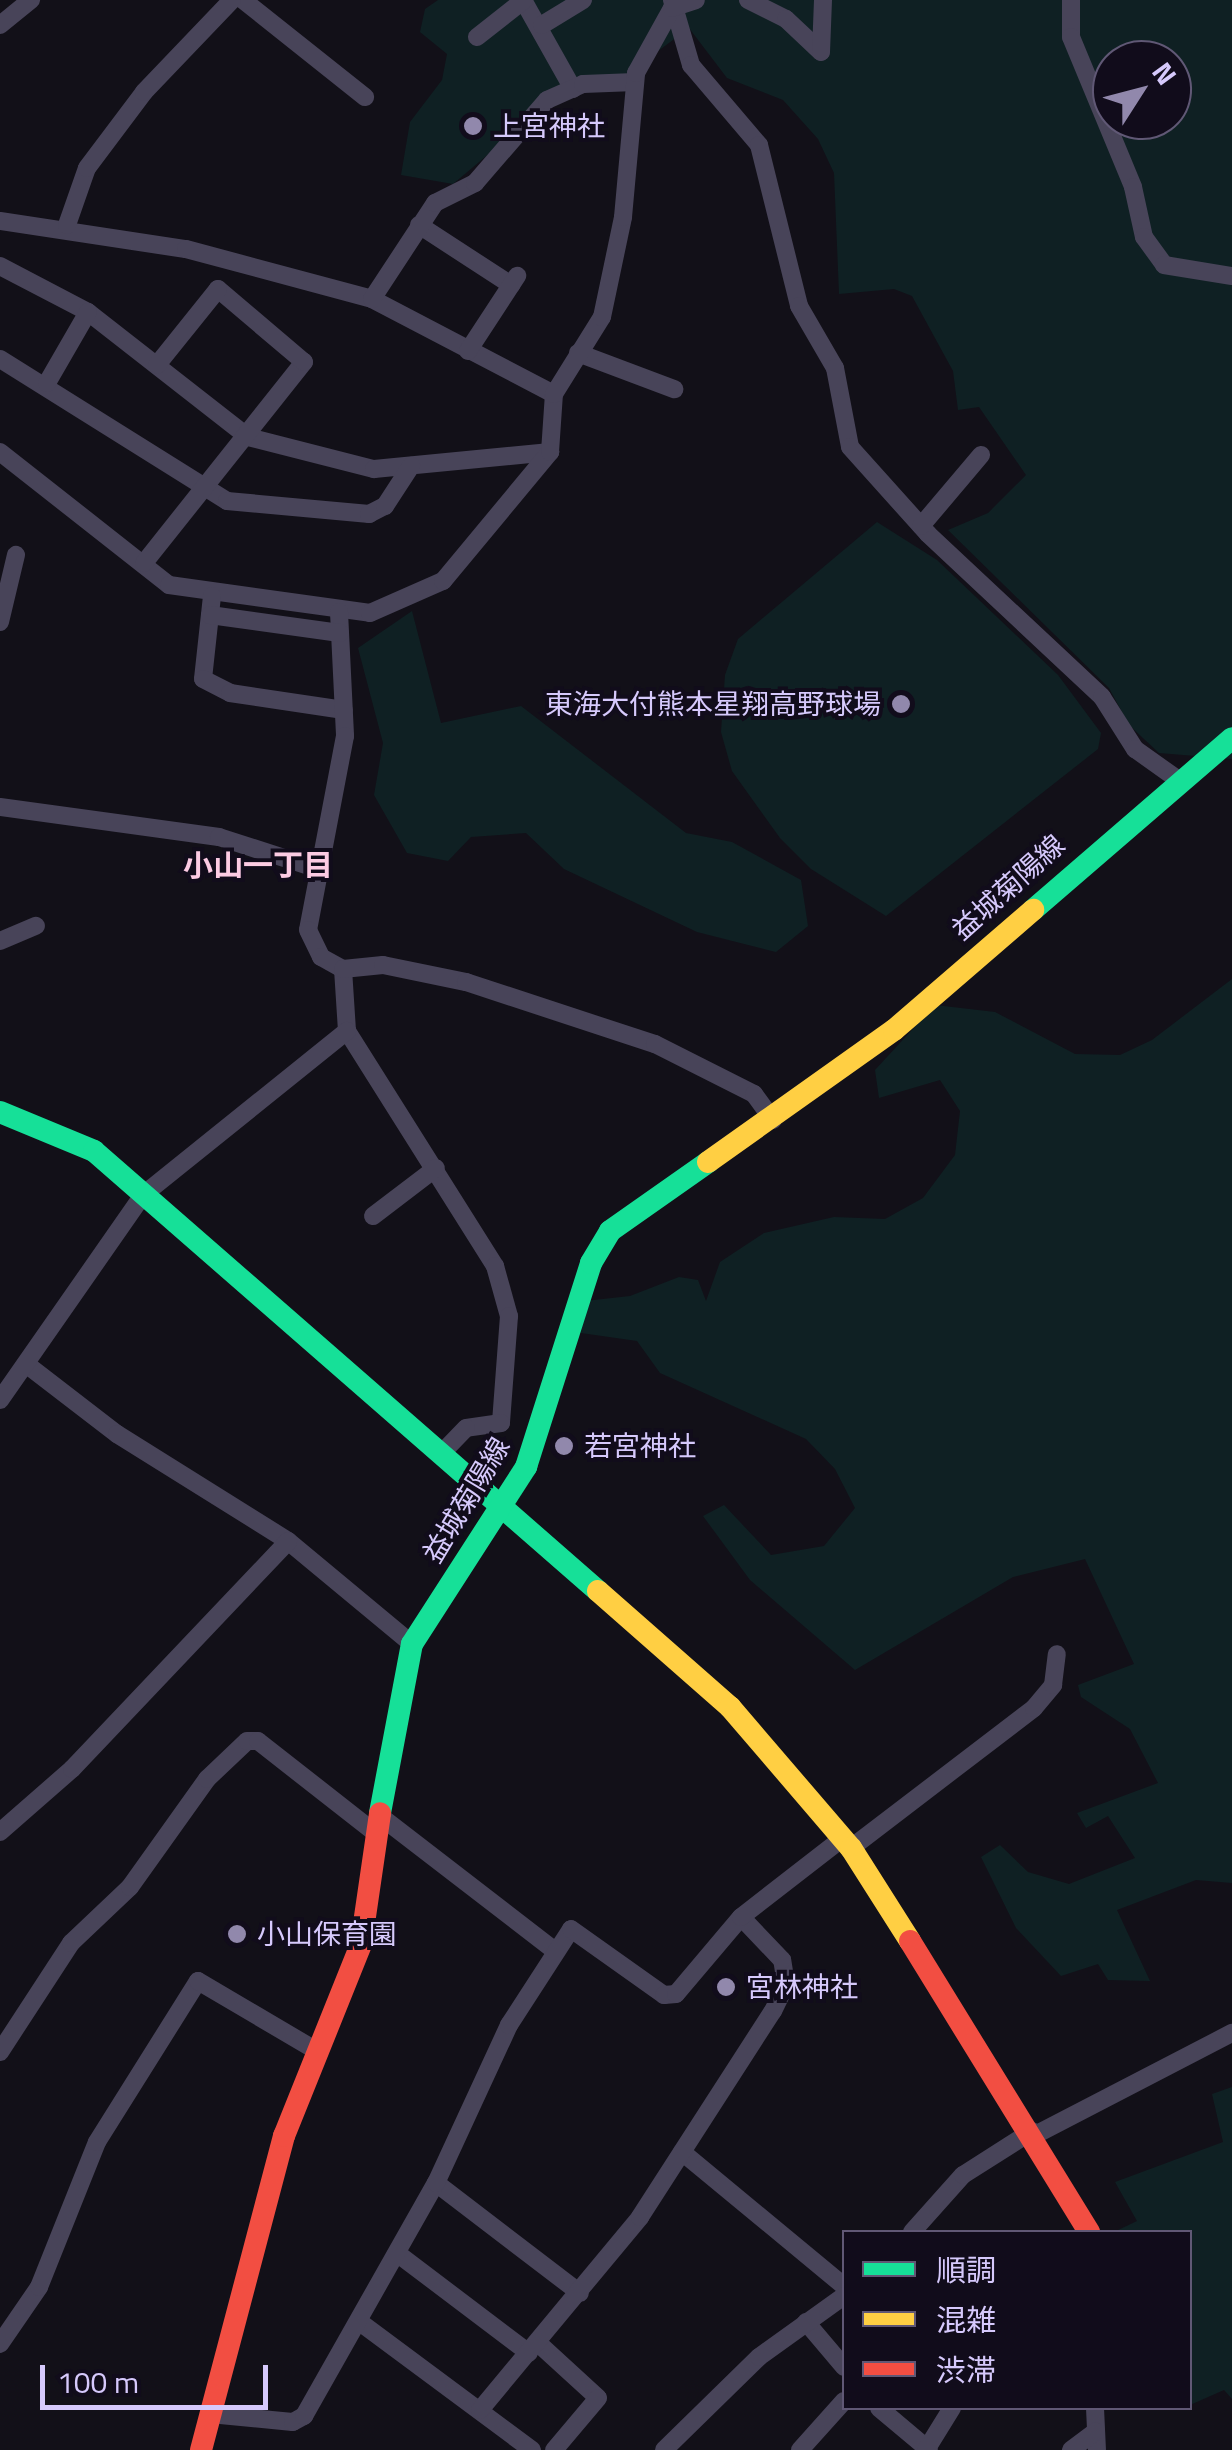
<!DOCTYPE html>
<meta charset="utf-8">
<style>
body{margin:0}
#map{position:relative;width:1232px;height:2450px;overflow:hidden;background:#121018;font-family:"Titillium Web","Noto Sans JP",sans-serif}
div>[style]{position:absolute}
.green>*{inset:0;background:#0f2023}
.street>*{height:18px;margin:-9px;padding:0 9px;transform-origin:9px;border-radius:9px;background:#484459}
.fast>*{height:22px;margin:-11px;padding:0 11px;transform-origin:11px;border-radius:11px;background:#16e098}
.slow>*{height:22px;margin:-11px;padding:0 11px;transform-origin:11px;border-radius:11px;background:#ffcf43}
.jam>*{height:22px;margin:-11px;padding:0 11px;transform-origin:11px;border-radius:11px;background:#f24e42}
.dots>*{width:28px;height:28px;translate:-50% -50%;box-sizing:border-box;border:5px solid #110c1b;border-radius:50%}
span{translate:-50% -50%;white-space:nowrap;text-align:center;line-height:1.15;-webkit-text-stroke:8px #110c1b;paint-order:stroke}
.poi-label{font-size:28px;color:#d6c9fc}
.left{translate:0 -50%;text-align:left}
.right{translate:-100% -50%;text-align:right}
.street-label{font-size:28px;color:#d6c9fc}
.neighbourhood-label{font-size:30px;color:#fccbe3;font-weight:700}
.legend{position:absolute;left:842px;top:2230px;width:350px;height:180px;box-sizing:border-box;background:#110c1b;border:2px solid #605875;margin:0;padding:12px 18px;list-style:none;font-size:30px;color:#d6c9fc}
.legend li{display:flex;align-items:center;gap:20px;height:50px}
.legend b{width:50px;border:2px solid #605875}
.north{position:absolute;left:1092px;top:40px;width:100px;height:100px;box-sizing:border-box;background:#110c1b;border:2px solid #605875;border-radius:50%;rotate:54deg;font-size:28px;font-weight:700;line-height:40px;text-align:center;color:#d6c9fc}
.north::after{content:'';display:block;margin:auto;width:35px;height:45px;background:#9188ac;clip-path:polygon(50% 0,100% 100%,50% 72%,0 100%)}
.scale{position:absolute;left:40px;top:2365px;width:228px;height:45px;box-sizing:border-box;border:5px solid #d6c9fc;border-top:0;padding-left:12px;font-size:30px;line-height:35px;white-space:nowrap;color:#d6c9fc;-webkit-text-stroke:8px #110c1b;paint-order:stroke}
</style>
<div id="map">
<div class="green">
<div style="clip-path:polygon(evenodd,438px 0,1232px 0,1232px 759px,1159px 753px,1129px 725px,1109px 688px,948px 530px,988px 513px,1026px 475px,979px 407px,958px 410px,953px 371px,912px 296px,894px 289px,839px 294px,834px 173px,818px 139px,783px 100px,727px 78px,689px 28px,626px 75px,580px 77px,453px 184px,401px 175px,410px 122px,442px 80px,447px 54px,420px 32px,425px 9px,438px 0,1112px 60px,1172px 60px,1172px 120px,1112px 120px,1112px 60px)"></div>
<div style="clip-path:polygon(877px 522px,937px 560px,1058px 675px,1101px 733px,1098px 749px,886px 916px,811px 869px,780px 838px,732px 771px,721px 732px,725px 675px,738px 639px)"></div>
<div style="clip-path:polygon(412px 611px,441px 723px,521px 706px,686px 833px,732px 842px,801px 880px,808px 926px,776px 952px,697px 932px,564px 869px,526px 833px,471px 837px,448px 861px,407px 853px,374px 795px,383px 743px,358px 648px)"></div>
<div style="clip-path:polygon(1232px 979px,1232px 1883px,1196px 1880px,1117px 1910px,1150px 1981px,1108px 1980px,1098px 1964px,1061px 1976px,1016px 1928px,981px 1857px,1000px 1845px,1028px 1872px,1069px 1884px,1135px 1858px,1108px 1816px,1086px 1828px,1077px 1813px,1158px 1783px,1130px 1729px,1081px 1697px,1078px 1685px,1134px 1664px,1085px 1559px,1013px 1577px,855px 1670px,750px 1580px,703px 1516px,724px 1505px,771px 1555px,824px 1546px,855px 1508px,835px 1469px,806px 1439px,660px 1373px,637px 1341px,581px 1333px,585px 1301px,630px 1296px,679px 1277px,698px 1280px,706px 1301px,720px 1262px,764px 1233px,834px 1217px,885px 1219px,923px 1198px,955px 1155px,960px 1111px,940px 1080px,879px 1098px,875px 1070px,935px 1005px,995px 1012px,1075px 1054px,1120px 1055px,1152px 1040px)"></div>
<div style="clip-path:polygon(1232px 2087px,1232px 2399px,1224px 2390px,1190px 2405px,1190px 2232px,1114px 2232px,1137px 2221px,1115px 2182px,1223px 2142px,1212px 2094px)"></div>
</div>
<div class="street">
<div style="left:243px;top:0;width:156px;rotate:38.5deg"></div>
<div style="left:523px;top:0;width:102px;rotate:60.7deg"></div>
<div style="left:672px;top:0;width:68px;rotate:73.7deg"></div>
<div style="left:691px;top:65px;width:105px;rotate:49.6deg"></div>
<div style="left:759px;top:145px;width:166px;rotate:76deg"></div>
<div style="left:799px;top:306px;width:72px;rotate:59.9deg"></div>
<div style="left:835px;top:368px;width:80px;rotate:79.2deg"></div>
<div style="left:850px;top:447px;width:117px;rotate:48.1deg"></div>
<div style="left:928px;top:534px;width:238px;rotate:43.1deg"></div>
<div style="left:1102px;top:697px;width:62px;rotate:57.6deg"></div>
<div style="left:1135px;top:749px;width:52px;rotate:35.5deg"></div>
<div style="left:748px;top:0;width:42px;rotate:26.6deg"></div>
<div style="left:786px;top:19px;width:48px;rotate:43.3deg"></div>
<div style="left:821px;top:52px;width:52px;rotate:-87.8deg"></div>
<div style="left:1071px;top:0;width:37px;rotate:90deg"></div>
<div style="left:1071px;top:37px;width:162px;rotate:67.5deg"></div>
<div style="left:1133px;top:187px;width:51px;rotate:77.6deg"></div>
<div style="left:1144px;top:237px;width:34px;rotate:54deg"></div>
<div style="left:1164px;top:265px;width:69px;rotate:9.2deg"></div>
<div style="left:0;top:25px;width:40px;rotate:-39deg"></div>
<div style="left:542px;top:25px;width:48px;rotate:-31.4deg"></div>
<div style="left:477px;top:37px;width:60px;rotate:-38.2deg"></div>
<div style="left:0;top:221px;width:188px;rotate:8.6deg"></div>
<div style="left:186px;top:249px;width:193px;rotate:15deg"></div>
<div style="left:372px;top:299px;width:205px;rotate:27.6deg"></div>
<div style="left:67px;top:225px;width:60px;rotate:-70.7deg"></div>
<div style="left:87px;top:168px;width:95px;rotate:-53.1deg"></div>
<div style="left:144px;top:92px;width:127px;rotate:-46.3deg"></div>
<div style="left:419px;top:225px;width:110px;rotate:33.1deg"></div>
<div style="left:0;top:266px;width:99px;rotate:27.6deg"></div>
<div style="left:88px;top:312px;width:203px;rotate:38deg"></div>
<div style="left:248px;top:437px;width:130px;rotate:14.3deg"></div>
<div style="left:374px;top:469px;width:177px;rotate:-5.5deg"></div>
<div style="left:372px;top:299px;width:115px;rotate:-56.7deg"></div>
<div style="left:435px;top:203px;width:45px;rotate:-26.6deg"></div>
<div style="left:475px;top:183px;width:110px;rotate:-49.1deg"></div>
<div style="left:547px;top:100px;width:39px;rotate:-24deg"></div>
<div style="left:583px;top:84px;width:52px;rotate:-2.2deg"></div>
<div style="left:468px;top:351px;width:90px;rotate:-56.8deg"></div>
<div style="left:578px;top:353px;width:103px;rotate:20.6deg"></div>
<div style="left:0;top:359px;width:268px;rotate:32deg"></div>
<div style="left:227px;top:501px;width:143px;rotate:5.2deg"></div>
<div style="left:369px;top:514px;width:18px;rotate:-27deg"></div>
<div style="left:385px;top:506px;width:48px;rotate:-57deg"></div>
<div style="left:47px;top:383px;width:82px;rotate:-60deg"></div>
<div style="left:0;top:452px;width:215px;rotate:38.2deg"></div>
<div style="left:169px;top:585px;width:203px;rotate:7.9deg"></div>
<div style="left:370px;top:613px;width:80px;rotate:-23.7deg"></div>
<div style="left:443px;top:581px;width:168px;rotate:-50.3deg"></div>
<div style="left:550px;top:452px;width:58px;rotate:-86.1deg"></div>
<div style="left:554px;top:394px;width:91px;rotate:-58.1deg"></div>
<div style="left:602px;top:317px;width:102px;rotate:-78.1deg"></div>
<div style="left:623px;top:217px;width:145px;rotate:-84.8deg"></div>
<div style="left:636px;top:73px;width:74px;rotate:-61deg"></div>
<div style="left:672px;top:8px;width:25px;rotate:-18deg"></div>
<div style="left:921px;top:526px;width:93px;rotate:-49.8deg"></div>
<div style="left:144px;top:563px;width:257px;rotate:-51.5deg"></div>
<div style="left:304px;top:362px;width:113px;rotate:-139.7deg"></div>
<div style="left:218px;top:289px;width:97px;rotate:128.8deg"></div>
<div style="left:212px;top:596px;width:83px;rotate:96.2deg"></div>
<div style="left:203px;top:679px;width:30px;rotate:27deg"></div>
<div style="left:230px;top:693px;width:115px;rotate:8.5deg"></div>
<div style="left:339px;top:612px;width:124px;rotate:87.2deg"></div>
<div style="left:345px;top:736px;width:197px;rotate:100.8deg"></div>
<div style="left:308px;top:930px;width:30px;rotate:64deg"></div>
<div style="left:321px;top:957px;width:25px;rotate:29deg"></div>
<div style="left:343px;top:969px;width:62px;rotate:86.3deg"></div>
<div style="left:347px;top:1031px;width:278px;rotate:57.8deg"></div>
<div style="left:495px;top:1266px;width:52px;rotate:74.4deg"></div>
<div style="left:509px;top:1316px;width:107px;rotate:94.3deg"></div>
<div style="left:501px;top:1423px;width:35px;rotate:172deg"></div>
<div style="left:466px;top:1428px;width:33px;rotate:134deg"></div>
<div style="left:210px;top:615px;width:131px;rotate:7.9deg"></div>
<div style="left:0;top:622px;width:69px;rotate:-76.6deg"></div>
<div style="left:0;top:807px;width:221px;rotate:7.8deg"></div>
<div style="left:219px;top:837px;width:101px;rotate:17.9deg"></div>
<div style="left:0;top:941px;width:39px;rotate:-23deg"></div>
<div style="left:343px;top:969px;width:40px;rotate:-5.7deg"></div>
<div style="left:383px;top:965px;width:85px;rotate:11.6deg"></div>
<div style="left:466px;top:982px;width:199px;rotate:18.2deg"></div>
<div style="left:655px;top:1044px;width:111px;rotate:26.8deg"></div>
<div style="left:754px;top:1094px;width:32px;rotate:54deg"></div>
<div style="left:373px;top:1216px;width:79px;rotate:-37.3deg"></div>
<div style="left:26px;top:1364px;width:115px;rotate:37.6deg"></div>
<div style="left:117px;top:1434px;width:202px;rotate:32deg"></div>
<div style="left:288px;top:1541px;width:161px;rotate:39.7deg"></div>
<div style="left:0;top:1400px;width:250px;rotate:-55.1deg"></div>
<div style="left:143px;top:1195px;width:262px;rotate:-38.8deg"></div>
<div style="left:380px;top:1816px;width:218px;rotate:37.6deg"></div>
<div style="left:0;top:1832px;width:96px;rotate:-41.2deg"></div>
<div style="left:72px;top:1769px;width:314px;rotate:-46.5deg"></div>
<div style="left:851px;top:1848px;width:230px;rotate:-37.4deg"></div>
<div style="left:1034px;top:1708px;width:30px;rotate:-50deg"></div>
<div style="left:1053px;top:1685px;width:31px;rotate:-83deg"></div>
<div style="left:0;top:2052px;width:130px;rotate:-56.9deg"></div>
<div style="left:71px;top:1943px;width:81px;rotate:-43.5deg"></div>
<div style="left:130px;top:1887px;width:133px;rotate:-54.5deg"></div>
<div style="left:207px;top:1779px;width:55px;rotate:-43.5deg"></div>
<div style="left:247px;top:1741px;width:11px"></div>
<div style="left:258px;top:1741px;width:152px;rotate:38.1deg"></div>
<div style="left:1035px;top:2135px;width:222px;rotate:-27.4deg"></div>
<div style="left:682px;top:2152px;width:210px;rotate:39.6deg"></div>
<div style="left:436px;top:2183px;width:181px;rotate:37.4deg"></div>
<div style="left:912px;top:2232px;width:76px;rotate:-48.2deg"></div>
<div style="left:963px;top:2175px;width:82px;rotate:-32.5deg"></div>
<div style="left:398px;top:2254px;width:164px;rotate:37.1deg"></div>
<div style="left:806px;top:2322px;width:59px;rotate:49.8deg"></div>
<div style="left:361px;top:2323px;width:213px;rotate:36.6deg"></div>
<div style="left:538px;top:2343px;width:81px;rotate:42.5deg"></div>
<div style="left:598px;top:2398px;width:68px;rotate:130.2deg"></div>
<div style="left:0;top:2344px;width:69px;rotate:-55.6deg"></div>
<div style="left:39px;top:2287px;width:156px;rotate:-68.2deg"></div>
<div style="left:97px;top:2142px;width:190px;rotate:-57.9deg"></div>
<div style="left:198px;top:1981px;width:136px;rotate:30.5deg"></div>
<div style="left:879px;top:2408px;width:65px;rotate:40deg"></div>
<div style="left:1095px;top:2408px;width:42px;rotate:87.3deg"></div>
<div style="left:480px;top:2410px;width:251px;rotate:-50.3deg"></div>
<div style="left:640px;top:2217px;width:245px;rotate:-57.2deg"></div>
<div style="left:773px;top:2011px;width:30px;rotate:-64deg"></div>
<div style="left:786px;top:1984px;width:24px;rotate:-99deg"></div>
<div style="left:782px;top:1960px;width:59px;rotate:-133.6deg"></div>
<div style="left:210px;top:2414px;width:83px;rotate:5.5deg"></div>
<div style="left:293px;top:2422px;width:13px;rotate:-29deg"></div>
<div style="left:304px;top:2416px;width:268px;rotate:-60.5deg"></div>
<div style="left:436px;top:2183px;width:174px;rotate:-65.2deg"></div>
<div style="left:509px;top:2025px;width:114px;rotate:-57.1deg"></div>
<div style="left:571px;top:1929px;width:114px;rotate:35.4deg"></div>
<div style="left:664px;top:1995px;width:12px;rotate:-5deg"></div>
<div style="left:676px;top:1994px;width:101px;rotate:-49.8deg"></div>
<div style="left:741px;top:1917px;width:129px;rotate:-37.8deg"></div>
<div style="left:664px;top:2450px;width:133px;rotate:-44.4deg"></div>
<div style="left:759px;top:2357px;width:105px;rotate:-35.7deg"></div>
<div style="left:800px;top:2450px;width:66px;rotate:-48.1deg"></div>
<div style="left:926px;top:2450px;width:49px;rotate:-58.2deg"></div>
<div style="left:1071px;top:2450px;width:31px;rotate:-37deg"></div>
</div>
<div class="fast">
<div style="left:1033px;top:910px;width:263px;rotate:-40.8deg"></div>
<div style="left:0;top:1112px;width:102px;rotate:22.5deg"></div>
<div style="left:94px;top:1151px;width:669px;rotate:41.12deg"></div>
<div style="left:380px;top:1813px;width:172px;rotate:-79.3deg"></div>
<div style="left:412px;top:1644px;width:211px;rotate:-57.2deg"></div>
<div style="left:526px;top:1467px;width:214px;rotate:-72.3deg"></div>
<div style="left:591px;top:1263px;width:37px;rotate:-59deg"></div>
<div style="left:610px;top:1231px;width:120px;rotate:-35.1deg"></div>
</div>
<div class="slow">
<div style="left:708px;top:1162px;width:228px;rotate:-35.4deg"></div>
<div style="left:894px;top:1030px;width:184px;rotate:-40.8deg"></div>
<div style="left:598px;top:1591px;width:176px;rotate:41.3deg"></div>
<div style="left:730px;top:1707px;width:186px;rotate:49.4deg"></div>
<div style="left:851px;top:1848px;width:110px;rotate:57.6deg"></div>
</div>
<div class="jam">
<div style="left:910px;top:1941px;width:342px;rotate:58.4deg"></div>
<div style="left:201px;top:2450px;width:325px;rotate:-75.2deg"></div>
<div style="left:284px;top:2136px;width:207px;rotate:-68.1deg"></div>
<div style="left:361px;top:1944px;width:132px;rotate:-81.7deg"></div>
</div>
<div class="dots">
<div style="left:473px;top:126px;background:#9188ac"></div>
<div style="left:901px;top:704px;background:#9188ac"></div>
<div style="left:564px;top:1446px;background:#9188ac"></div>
<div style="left:237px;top:1934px;background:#9188ac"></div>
<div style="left:726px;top:1987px;background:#9188ac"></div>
</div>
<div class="poi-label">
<span class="left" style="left:493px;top:126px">上宮神社</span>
<span class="right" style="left:881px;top:704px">東海大付熊本星翔高野球場</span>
<span class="left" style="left:584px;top:1446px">若宮神社</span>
<span class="left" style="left:257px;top:1934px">小山保育園</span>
<span class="left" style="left:746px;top:1987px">宮林神社</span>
</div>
<div class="street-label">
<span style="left:1008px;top:887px;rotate:-42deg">益城菊陽線</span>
<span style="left:466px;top:1500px;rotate:-59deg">益城菊陽線</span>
</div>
<div class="neighbourhood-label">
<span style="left:258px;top:865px">小山一丁目</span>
</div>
<ul class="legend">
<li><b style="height:12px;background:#16e098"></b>順調</li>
<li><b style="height:12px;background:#ffcf43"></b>混雑</li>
<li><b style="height:12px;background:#f24e42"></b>渋滞</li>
</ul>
<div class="north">N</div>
<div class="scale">100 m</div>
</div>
